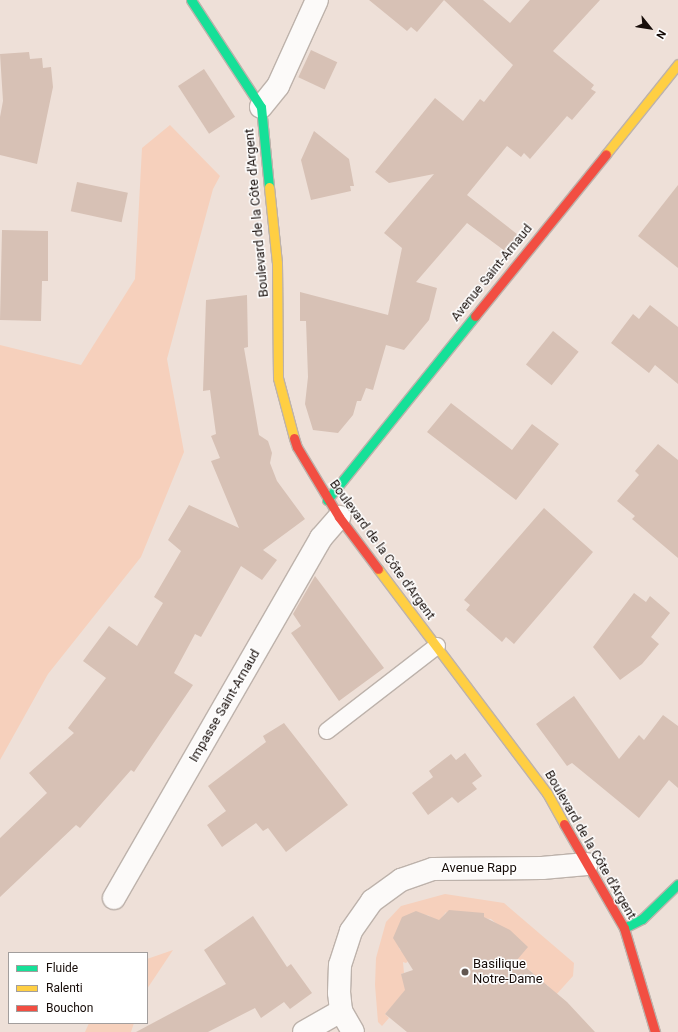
<!DOCTYPE html>
<meta charset="utf-8">
<style>
body{margin:0}
#map{position:relative;width:678px;height:1032px;overflow:hidden;background:#eee0d8;font-family:Roboto,sans-serif}
div>[style]{position:absolute}
.green>*{inset:0;background:#f6d0bc}
.building>*{inset:0;background:#d7c1b5;transform-origin:0 0}
.roads{filter:drop-shadow(1px 0 #bdb2ab) drop-shadow(-1px 0 #bdb2ab) drop-shadow(0 1px #bdb2ab) drop-shadow(0 -1px #bdb2ab)}
.lane>*{height:16px;margin:-8px;padding:0 8px;transform-origin:8px;border-radius:8px;background:#fcfaf9}
.street>*{height:22px;margin:-11px;padding:0 11px;transform-origin:11px;border-radius:11px;background:#fcfaf9}
.fast>*{height:9px;margin:-4.5px;padding:0 4.5px;transform-origin:4.5px;border-radius:4.5px;background:#16e098}
.slow>*{height:9px;margin:-4.5px;padding:0 4.5px;transform-origin:4.5px;border-radius:4.5px;background:#ffcf43}
.jam>*{height:9px;margin:-4.5px;padding:0 4.5px;transform-origin:4.5px;border-radius:4.5px;background:#f24e42}
.dots>*{width:11px;height:11px;translate:-50% -50%;box-sizing:border-box;border:2px solid #fff;border-radius:50%}
span{translate:-50% -50%;white-space:nowrap;text-align:center;line-height:1.15;-webkit-text-stroke:3px #fff;paint-order:stroke}
.street-label{font-size:13px;color:#170d09}
.poi-label{font-size:13px;color:#170d09}
.left{translate:0 -50%;text-align:left}
.legend{position:absolute;left:8px;top:952px;width:140px;height:72px;box-sizing:border-box;background:#fff;border:1px solid #a29e9d;margin:0;padding:5px 7px;list-style:none;font-size:12px;color:#170d09}
.legend li{display:flex;align-items:center;gap:8px;height:20px}
.legend b{width:20px;border:1px solid #a29e9d}
.north{position:absolute;left:630px;top:8px;width:40px;height:40px;-webkit-text-stroke:3px #fff;paint-order:stroke;rotate:120deg;font-size:11px;font-weight:700;line-height:16px;text-align:center;color:#170d09}
.north::after{content:'';display:block;margin:auto;width:14px;height:18px;background:#170d09;clip-path:polygon(50% 0,100% 100%,50% 72%,0 100%)}
</style>
<div id="map">
<div class="green">
<div style="clip-path:polygon(170px 125px,220px 176px,213px 189px,167px 359px,184px 452px,141px 557px,48px 674px,0 760px,0 345px,81px 365px,135px 279px,142px 148px)"></div>
<div style="clip-path:polygon(445px 894px,504px 903px,574px 963px,573px 976px,555px 996px,548px 990px,550px 988px,547px 985px,544px 988px,531px 971px,514px 962px,525px 950px,524px 948px,491px 919px,448px 915px,446px 912px,438px 923px,429px 920px,430px 916px,426px 915px,399px 948px,401px 951px,404px 949px,409px 960px,406px 963px,403px 962px,404px 973px,401px 974px,411px 986px,385px 1014px,389px 1018px,382px 1026px,378px 1022px,375px 985px,376px 958px,386px 922px,401px 906px)"></div>
<div style="clip-path:polygon(173px 950px,147px 989px,147px 959px)"></div>
<div style="clip-path:polygon(89px 1023px,134px 1023px,131px 1032px,85px 1032px)"></div>
</div>
<div class="building">
<div style="clip-path:polygon(369px 0,483px 0,510px 23px,530px 0,600px 0,553px 51px,594px 85px,591px 89px,596px 92px,572px 120px,567px 116px,530px 159px,524px 153px,521px 157px,507px 146px,467px 195px,522px 238px,509px 254px,467px 223px,416px 282px,437px 288px,429px 320px,404px 350px,386px 345px,373px 390px,366px 388px,361px 401px,357px 401px,353px 415px,338px 433px,313px 430px,305px 404px,308px 377px,306px 321px,300px 321px,300px 292px,388px 315px,402px 248px,384px 233px,434px 174px,389px 183px,375px 172px,435px 98px,463px 121px,480px 99px,484px 102px,513px 65px,444px 0,417px 32px,411px 27px,407px 31px)"></div>
<div style="left:311px;top:50px;width:29px;height:30px;rotate:25deg"></div>
<div style="clip-path:polygon(29px 52px,30px 59px,42px 58px,43px 68px,51px 67px,53px 87px,37px 164px,0 155px,0 117px,3px 101px,0 54px)"></div>
<div style="left:204px;top:69px;width:57px;height:31px;rotate:57deg"></div>
<div style="clip-path:polygon(314px 131px,349px 159px,354px 186px,350px 186px,351px 191px,311px 200px,301px 160px)"></div>
<div style="left:77px;top:182px;width:52px;height:30px;rotate:12deg"></div>
<div style="clip-path:polygon(678px 185px,678px 268px,638px 236px)"></div>
<div style="clip-path:polygon(2px 230px,48px 231px,48px 281px,42px 281px,41px 321px,0 320px)"></div>
<div style="clip-path:polygon(247px 295px,248px 347px,244px 348px,259px 435px,268px 441px,272px 453px,270px 463px,277px 481px,305px 519px,263px 550px,277px 560px,262px 580px,241px 566px,201px 637px,195px 634px,174px 673px,193px 685px,134px 772px,131px 770px,80px 828px,76px 825px,0 897px,0 838px,47px 793px,29px 773px,74px 733px,68px 728px,106px 678px,83px 661px,109px 626px,137px 646px,163px 603px,154px 597px,181px 551px,168px 540px,189px 505px,239px 528px,211px 461px,220px 458px,211px 436px,216px 434px,210px 390px,203px 391px,206px 300px)"></div>
<div style="clip-path:polygon(650px 305px,678px 327px,678px 384px,655px 365px,649px 373px,611px 343px,633px 314px,639px 319px)"></div>
<div style="left:553px;top:331px;width:33px;height:43px;rotate:39deg"></div>
<div style="clip-path:polygon(451px 403px,512px 450px,532px 424px,559px 444px,516px 500px,427px 432px)"></div>
<div style="clip-path:polygon(658px 444px,678px 460px,678px 558px,632px 519px,635px 516px,617px 501px,639px 475px,635px 471px)"></div>
<div style="clip-path:polygon(544px 508px,593px 552px,514px 644px,506px 637px,502px 642px,466px 610px,470px 605px,464px 600px)"></div>
<div style="clip-path:polygon(315px 576px,384px 668px,339px 701px,291px 633px,301px 626px,293px 614px)"></div>
<div style="clip-path:polygon(634px 593px,646px 602px,650px 596px,670px 613px,651px 637px,659px 644px,642px 664px,620px 680px,593px 647px)"></div>
<div style="clip-path:polygon(574px 696px,619px 759px,639px 735px,644px 740px,663px 715px,678px 726px,678px 788px,669px 780px,639px 818px,572px 763px,567px 766px,536px 724px)"></div>
<div style="clip-path:polygon(284px 723px,348px 805px,286px 852px,268px 828px,263px 831px,256px 823px,222px 847px,207px 825px,226px 811px,208px 786px,266px 742px,263px 736px)"></div>
<div style="clip-path:polygon(465px 753px,482px 776px,472px 783px,477px 789px,458px 803px,452px 797px,428px 815px,412px 793px,433px 777px,429px 771px,451px 754px,456px 760px)"></div>
<div style="clip-path:polygon(449px 910px,484px 913px,484px 917px,510px 930px,528px 947px,517px 960px,567px 1002px,595px 1032px,407px 1032px,385px 1014px,405px 990px,401px 974px,413px 970px,393px 938px,402px 917px,416px 911px,439px 920px)"></div>
<div style="clip-path:polygon(253px 916px,287px 967px,291px 964px,312px 993px,290px 1009px,284px 1002px,261px 1018px,255px 1008px,208px 1032px,136px 1032px,226px 984px,204px 950px)"></div>
</div>
<div class="roads">
<div class="lane">
<div style="left:327px;top:731px;width:139px;rotate:-37.7deg"></div>
</div>
<div class="street">
<div style="left:261px;top:107px;width:27px;rotate:-51deg"></div>
<div style="left:278px;top:86px;width:94px;rotate:-65.6deg"></div>
<div style="left:114px;top:898px;width:415px;rotate:-60.1deg"></div>
<div style="left:321px;top:538px;width:28px;rotate:-49deg"></div>
<div style="left:341px;top:1011px;width:24px;rotate:60deg"></div>
<div style="left:304px;top:1032px;width:43px;rotate:-29.6deg"></div>
<div style="left:341px;top:1011px;width:18px;rotate:-96deg"></div>
<div style="left:339px;top:993px;width:28px;rotate:-88deg"></div>
<div style="left:340px;top:965px;width:36px;rotate:-72deg"></div>
<div style="left:351px;top:931px;width:37px;rotate:-55deg"></div>
<div style="left:372px;top:901px;width:36px;rotate:-36deg"></div>
<div style="left:401px;top:880px;width:34px;rotate:-19deg"></div>
<div style="left:433px;top:869px;width:109px;rotate:-0.5deg"></div>
<div style="left:542px;top:868px;width:45px;rotate:-5.1deg"></div>
</div>
<div class="fast">
<div style="left:191px;top:0;width:128px;rotate:56.8deg"></div>
<div style="left:261px;top:107px;width:80px;rotate:84.3deg"></div>
<div style="left:327px;top:500px;width:236px;rotate:-51.2deg"></div>
<div style="left:624px;top:928px;width:20px;rotate:-27deg"></div>
<div style="left:642px;top:919px;width:50px;rotate:-44.2deg"></div>
</div>
<div class="slow">
<div style="left:606px;top:154px;width:115px;rotate:-51.3deg"></div>
<div style="left:269px;top:187px;width:76px;rotate:84deg"></div>
<div style="left:277px;top:263px;width:115px;rotate:89.5deg"></div>
<div style="left:278px;top:378px;width:62px;rotate:75.1deg"></div>
<div style="left:378px;top:569px;width:281px;rotate:53deg"></div>
<div style="left:547px;top:793px;width:35px;rotate:61deg"></div>
</div>
<div class="jam">
<div style="left:475px;top:316px;width:208px;rotate:-51deg"></div>
<div style="left:294px;top:438px;width:9px;rotate:72deg"></div>
<div style="left:297px;top:447px;width:82px;rotate:59deg"></div>
<div style="left:339px;top:517px;width:65px;rotate:53.1deg"></div>
<div style="left:564px;top:824px;width:120px;rotate:60deg"></div>
<div style="left:624px;top:928px;width:109px;rotate:73.4deg"></div>
</div>
</div>
<div class="dots">
<div style="left:465px;top:972px;background:#625751"></div>
</div>
<div class="street-label">
<span style="left:257px;top:213px;rotate:-95deg">Boulevard de la Côte d'Argent</span>
<span style="left:492px;top:273px;rotate:-51deg">Avenue Saint-Arnaud</span>
<span style="left:382px;top:550px;rotate:54deg">Boulevard de la Côte d'Argent</span>
<span style="left:225px;top:706px;rotate:-60deg">Impasse Saint-Arnaud</span>
<span style="left:590px;top:845px;rotate:60deg">Boulevard de la Côte d'Argent</span>
<span style="left:479px;top:868px">Avenue Rapp</span>
</div>
<div class="poi-label">
<span class="left" style="left:473px;top:972px">Basilique<br>Notre-Dame</span>
</div>
<ul class="legend">
<li><b style="height:5px;background:#16e098"></b>Fluide</li>
<li><b style="height:5px;background:#ffcf43"></b>Ralenti</li>
<li><b style="height:5px;background:#f24e42"></b>Bouchon</li>
</ul>
<div class="north">N</div>
</div>
